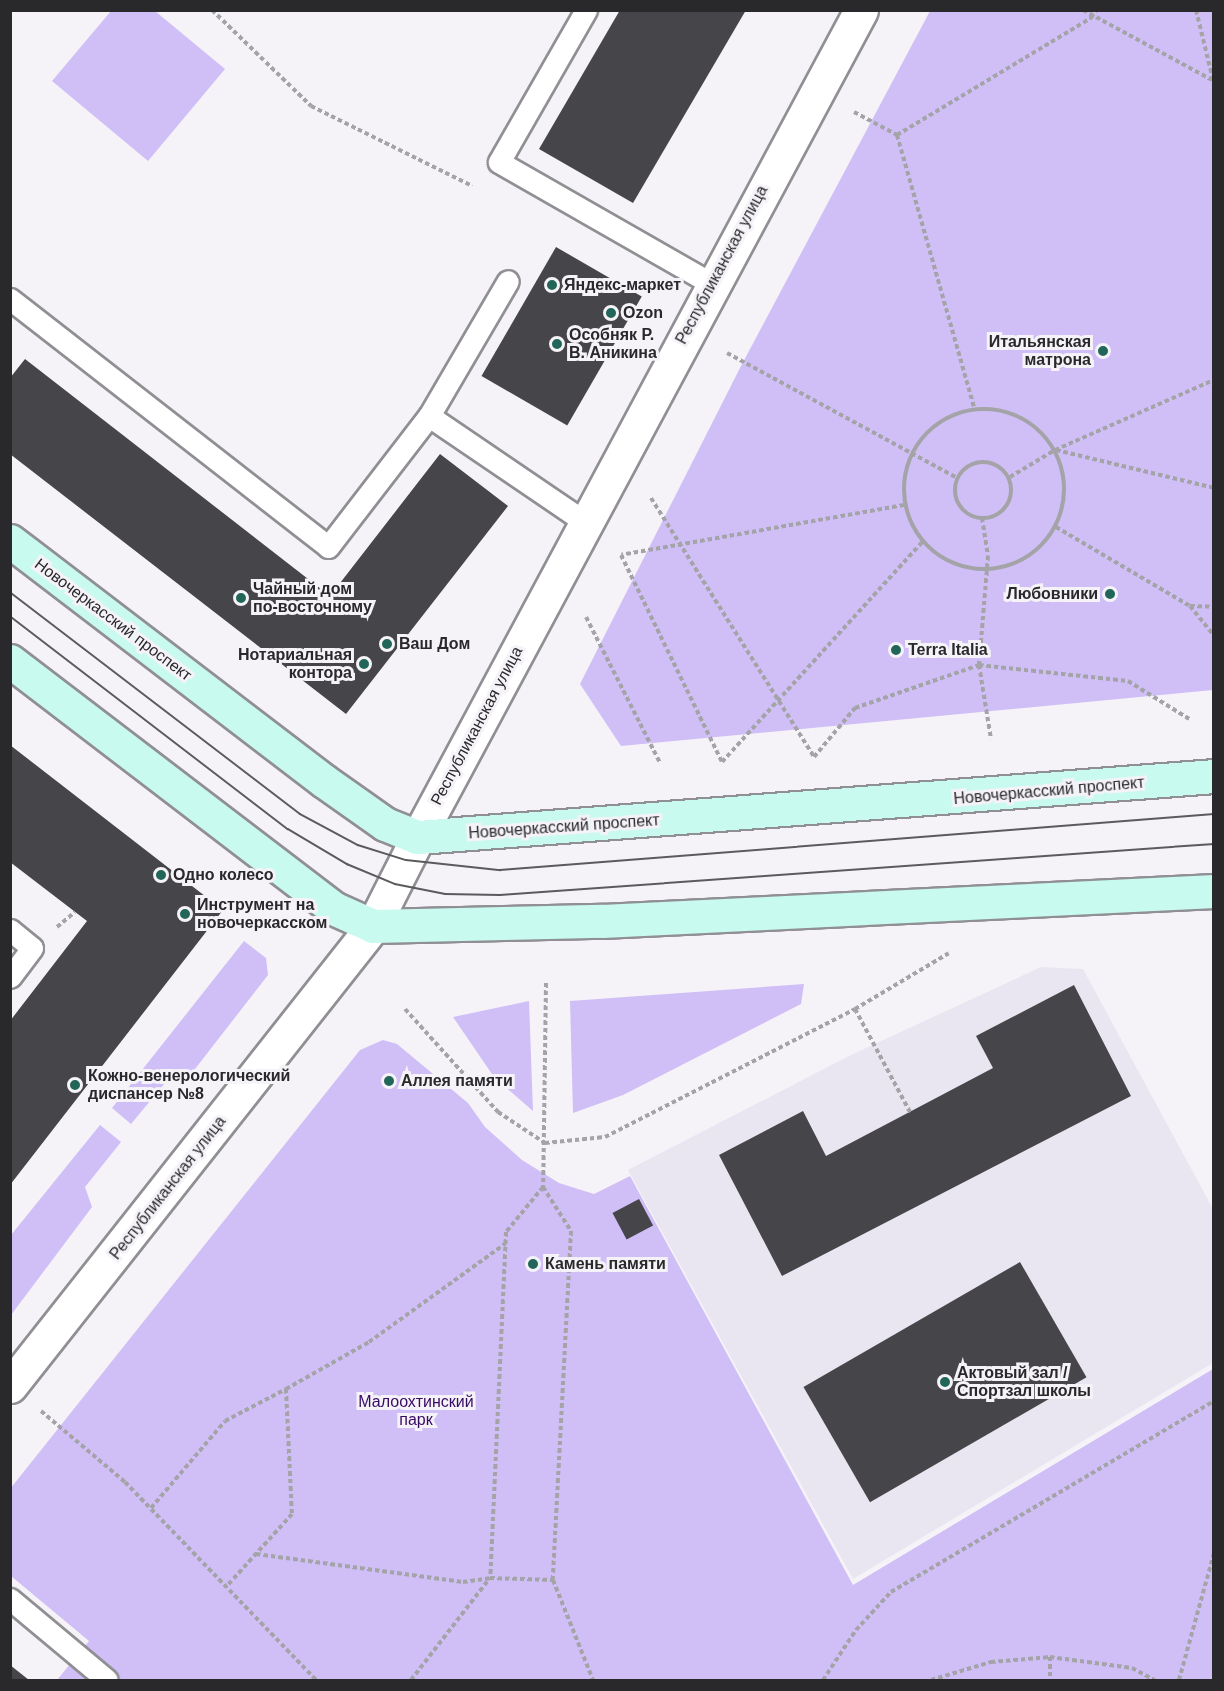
<!DOCTYPE html>
<meta charset="utf-8">
<style>
body{margin:0}
#map{position:relative;width:1224px;height:1691px;overflow:hidden;background:#f5f3f8;font-family:Arial,sans-serif}
div>[style]{position:absolute}
.built>*{inset:0;background:#e9e6f1}
.green>*{inset:0;background:#d0bff6}
.building>*{inset:0;background:#464549;transform-origin:0 0}
.path>*{height:4px;margin-top:-2px;transform-origin:0;background:repeating-linear-gradient(90deg,#a4a3a7 0 4.5px,transparent 0 7.5px)}
.path>.ring{margin:-2px;padding:0;box-sizing:content-box;background:none;border:4px solid #a4a3a7;border-radius:50%}
.roads{filter:drop-shadow(2px 0 #908f93) drop-shadow(-2px 0 #908f93) drop-shadow(0 2px #908f93) drop-shadow(0 -2px #908f93)}
.service>*{height:21px;margin:-10.5px;padding:0 10.5px;transform-origin:10.5px;border-radius:10.5px;background:#fff}
.minor>*{height:33px;margin:-16.5px;padding:0 16.5px;transform-origin:16.5px;border-radius:16.5px;background:#fff}
.tertiary>*{height:33px;margin:-16.5px;padding:0 16.5px;transform-origin:16.5px;border-radius:16.5px;background:#fff}
.secondary>*{height:33px;margin:-16.5px;padding:0 16.5px;transform-origin:16.5px;border-radius:16.5px;background:#c8faf0}
.tram>*{height:1.5px;margin:-0.75px;padding:0 0.75px;transform-origin:0.75px;border-radius:0.75px;background:#5b5a5d}
.dots>*{width:16px;height:16px;translate:-50% -50%;box-sizing:border-box;border:3px solid #f5f3f8;border-radius:50%}
span{translate:-50% -50%;white-space:nowrap;text-align:center;line-height:1.15;-webkit-text-stroke:6px #f5f3f8;paint-order:stroke}
.street-label{font-size:16px;color:#29282a}
.poi-label{font-size:16px;color:#29282a;font-weight:700}
.left{translate:0 -50%;text-align:left}
.right{translate:-100% -50%;text-align:right}
.park-label{font-size:16px;color:#370a65}
.frame{position:absolute;inset:0;border:12px solid #29282a;pointer-events:none}
</style>
<div id="map">
<div class="built">
<div style="clip-path:polygon(1041px 967px,1083px 969px,1213px 1209px,1213px 1363px,853px 1579px,628px 1170px,849px 1056px)"></div>
</div>
<div class="green">
<div style="clip-path:polygon(111px 11px,155px 11px,225px 69px,148px 161px,52px 81px)"></div>
<div style="clip-path:polygon(930px 11px,1213px 11px,1213px 690px,621px 746px,580px 684px,741px 366px)"></div>
<div style="clip-path:polygon(244px 941px,266px 958px,268px 975px,188px 1078px,165px 1083px,131px 1124px,112px 1108px)"></div>
<div style="clip-path:polygon(804px 984px,801px 1004px,623px 1095px,573px 1113px,570px 1001px)"></div>
<div style="clip-path:polygon(529px 1001px,533px 1111px,494px 1077px,453px 1017px)"></div>
<div style="clip-path:polygon(383px 1040px,397px 1044px,468px 1103px,485px 1127px,522px 1160px,559px 1183px,594px 1194px,630px 1176px,853px 1585px,1213px 1369px,1213px 1680px,57px 1680px,89px 1641px,11px 1576px,10px 1489px,360px 1050px)"></div>
<div style="clip-path:polygon(100px 1125px,121px 1142px,85px 1187px,92px 1207px,11px 1315px,11px 1235px)"></div>
</div>
<div class="building">
<div style="clip-path:polygon(620px 10px,746px 10px,633px 203px,539px 149px)"></div>
<div style="left:556px;top:247px;width:99px;height:149px;rotate:30deg"></div>
<div style="clip-path:polygon(25px 359px,330px 596px,440px 454px,508px 506px,346px 714px,10px 454px,10px 378px)"></div>
<div style="clip-path:polygon(10px 745px,223px 910px,10px 1185px,10px 1021px,87px 921px,10px 862px)"></div>
<div style="clip-path:polygon(1074px 985px,1131px 1096px,782px 1276px,719px 1155px,803px 1111px,826px 1156px,993px 1068px,976px 1036px)"></div>
<div style="left:639px;top:1199px;width:30px;height:30px;rotate:62deg"></div>
<div style="left:1020px;top:1262px;width:133px;height:250px;rotate:60deg"></div>
<div style="clip-path:polygon(10px 1665px,29px 1680px,10px 1680px)"></div>
</div>
<div class="path">
<div style="left:212px;top:10px;width:138px;rotate:44.1deg"></div>
<div style="left:311px;top:106px;width:180px;rotate:26.4deg"></div>
<div style="left:1083px;top:10px;width:149px;rotate:28.5deg"></div>
<div style="left:1196px;top:10px;width:72px;rotate:76.3deg"></div>
<div style="left:854px;top:112px;width:49px;rotate:28.1deg"></div>
<div style="left:897px;top:135px;width:227px;rotate:-31.1deg"></div>
<div style="left:1091px;top:18px;width:9px;rotate:-58deg"></div>
<div style="left:897px;top:135px;width:284px;rotate:74.2deg"></div>
<div style="left:727px;top:353px;width:262px;rotate:28.5deg"></div>
<div class="ring" style="left:904px;top:409px;width:156px;height:156px"></div>
<div style="left:1056px;top:450px;width:163px;rotate:13.5deg"></div>
<div class="ring" style="left:955px;top:462px;width:52px;height:52px"></div>
<div style="left:1010px;top:477px;width:52px;rotate:-31deg"></div>
<div style="left:1055px;top:450px;width:174px;rotate:-23.8deg"></div>
<div style="left:651px;top:498px;width:306px;rotate:57.8deg"></div>
<div style="left:814px;top:757px;width:64px;rotate:-50.1deg"></div>
<div style="left:855px;top:708px;width:131px;rotate:-19.1deg"></div>
<div style="left:979px;top:665px;width:150px;rotate:6.1deg"></div>
<div style="left:1128px;top:681px;width:74px;rotate:31.8deg"></div>
<div style="left:904px;top:505px;width:287px;rotate:170deg"></div>
<div style="left:621px;top:555px;width:230px;rotate:64deg"></div>
<div style="left:722px;top:762px;width:297px;rotate:-47.7deg"></div>
<div style="left:982px;top:518px;width:38px;rotate:81deg"></div>
<div style="left:988px;top:556px;width:109px;rotate:94.7deg"></div>
<div style="left:979px;top:665px;width:75px;rotate:80.8deg"></div>
<div style="left:1056px;top:527px;width:156px;rotate:30.5deg"></div>
<div style="left:1190px;top:606px;width:24px;rotate:2deg"></div>
<div style="left:1190px;top:606px;width:38px;rotate:51deg"></div>
<div style="left:586px;top:617px;width:164px;rotate:63.1deg"></div>
<div style="left:57px;top:927px;width:23px;rotate:-40deg"></div>
<div style="left:546px;top:983px;width:204px;rotate:90.8deg"></div>
<div style="left:543px;top:1187px;width:52px;rotate:57.5deg"></div>
<div style="left:571px;top:1231px;width:349px;rotate:93deg"></div>
<div style="left:553px;top:1580px;width:108px;rotate:68.2deg"></div>
<div style="left:405px;top:1009px;width:139px;rotate:47.9deg"></div>
<div style="left:498px;top:1112px;width:56px;rotate:33.4deg"></div>
<div style="left:545px;top:1143px;width:60px;rotate:-5.7deg"></div>
<div style="left:605px;top:1137px;width:281px;rotate:-27.1deg"></div>
<div style="left:855px;top:1009px;width:109px;rotate:-30.8deg"></div>
<div style="left:855px;top:1009px;width:117px;rotate:61.9deg"></div>
<div style="left:543px;top:1187px;width:58px;rotate:129.4deg"></div>
<div style="left:506px;top:1232px;width:346px;rotate:92.6deg"></div>
<div style="left:490px;top:1578px;width:63px;rotate:1.8deg"></div>
<div style="left:286px;top:1389px;width:95px;rotate:-29.5deg"></div>
<div style="left:369px;top:1342px;width:168px;rotate:-35.8deg"></div>
<div style="left:41px;top:1411px;width:110px;rotate:40.2deg"></div>
<div style="left:125px;top:1482px;width:275px;rotate:46deg"></div>
<div style="left:151px;top:1508px;width:114px;rotate:-49.6deg"></div>
<div style="left:225px;top:1421px;width:69px;rotate:-27.7deg"></div>
<div style="left:286px;top:1389px;width:125px;rotate:87.3deg"></div>
<div style="left:292px;top:1514px;width:98px;rotate:132.1deg"></div>
<div style="left:256px;top:1554px;width:209px;rotate:7.7deg"></div>
<div style="left:463px;top:1582px;width:27px;rotate:-8deg"></div>
<div style="left:1050px;top:1657px;width:23px;rotate:90deg"></div>
<div style="left:411px;top:1680px;width:128px;rotate:-52.3deg"></div>
<div style="left:823px;top:1680px;width:60px;rotate:-56.6deg"></div>
<div style="left:856px;top:1630px;width:52px;rotate:-47.4deg"></div>
<div style="left:891px;top:1592px;width:375px;rotate:-30.6deg"></div>
<div style="left:931px;top:1680px;width:63px;rotate:-16.7deg"></div>
<div style="left:991px;top:1662px;width:59px;rotate:-4.8deg"></div>
<div style="left:1050px;top:1657px;width:83px;rotate:7.6deg"></div>
<div style="left:1132px;top:1668px;width:26px;rotate:28deg"></div>
<div style="left:1179px;top:1680px;width:132px;rotate:-74.6deg"></div>
</div>
<div class="roads">
<div class="service">
<div style="left:586px;top:10px;width:175px;rotate:119.8deg"></div>
<div style="left:499px;top:162px;width:245px;rotate:29.8deg"></div>
<div style="left:10px;top:299px;width:403px;rotate:37.9deg"></div>
<div style="left:328px;top:547px;width:165px;rotate:-52.4deg"></div>
<div style="left:429px;top:416px;width:156px;rotate:-59.7deg"></div>
<div style="left:429px;top:416px;width:189px;rotate:34.2deg"></div>
<div style="left:10px;top:930px;width:28px;rotate:39deg"></div>
<div style="left:32px;top:948px;width:36px;rotate:127deg"></div>
<div style="left:10px;top:1599px;width:126px;rotate:39.9deg"></div>
</div>
<div class="minor">
<div style="left:418px;top:837px;width:938px;rotate:-61.82deg"></div>
</div>
<div class="tertiary">
<div style="left:10px;top:1386px;width:586px;rotate:-51.72deg"></div>
<div style="left:373px;top:926px;width:100px;rotate:-63.2deg"></div>
</div>
<div class="secondary">
<div style="left:10px;top:541px;width:395px;rotate:37.4deg"></div>
<div style="left:324px;top:781px;width:75px;rotate:35.2deg"></div>
<div style="left:385px;top:824px;width:35px;rotate:22deg"></div>
<div style="left:418px;top:837px;width:798px;rotate:-4.38deg"></div>
<div style="left:10px;top:661px;width:407px;rotate:37.4deg"></div>
<div style="left:333px;top:908px;width:44px;rotate:24.2deg"></div>
<div style="left:373px;top:926px;width:229px;rotate:-1.3deg"></div>
<div style="left:602px;top:921px;width:613px;rotate:-2.81deg"></div>
</div>
</div>
<div class="tram">
<div style="left:10px;top:592px;width:365px;rotate:37.4deg"></div>
<div style="left:300px;top:814px;width:66px;rotate:28.1deg"></div>
<div style="left:358px;top:845px;width:50px;rotate:17.4deg"></div>
<div style="left:406px;top:860px;width:95px;rotate:6.1deg"></div>
<div style="left:500px;top:870px;width:716px;rotate:-4.48deg"></div>
<div style="left:10px;top:616px;width:350px;rotate:37.5deg"></div>
<div style="left:288px;top:829px;width:69px;rotate:30.7deg"></div>
<div style="left:347px;top:864px;width:52px;rotate:22.6deg"></div>
<div style="left:395px;top:884px;width:51px;rotate:11.3deg"></div>
<div style="left:445px;top:894px;width:55px;rotate:1deg"></div>
<div style="left:500px;top:895px;width:716px;rotate:-4.09deg"></div>
</div>
<div class="dots">
<div style="left:552px;top:285px;background:#216658"></div>
<div style="left:611px;top:313px;background:#216658"></div>
<div style="left:557px;top:344px;background:#216658"></div>
<div style="left:1103px;top:351px;background:#216658"></div>
<div style="left:1110px;top:594px;background:#216658"></div>
<div style="left:241px;top:598px;background:#216658"></div>
<div style="left:387px;top:644px;background:#216658"></div>
<div style="left:896px;top:650px;background:#216658"></div>
<div style="left:364px;top:664px;background:#216658"></div>
<div style="left:161px;top:875px;background:#216658"></div>
<div style="left:185px;top:914px;background:#216658"></div>
<div style="left:389px;top:1081px;background:#216658"></div>
<div style="left:75px;top:1085px;background:#216658"></div>
<div style="left:533px;top:1264px;background:#216658"></div>
<div style="left:945px;top:1382px;background:#216658"></div>
</div>
<div class="street-label">
<span style="left:722px;top:265px;rotate:-62deg">Республиканская улица</span>
<span style="left:113px;top:620px;rotate:37deg">Новочеркасский проспект</span>
<span style="left:477px;top:726px;rotate:-62deg">Республиканская улица</span>
<span style="left:1049px;top:791px;rotate:-5deg">Новочеркасский проспект</span>
<span style="left:564px;top:827px;rotate:-4deg">Новочеркасский проспект</span>
<span style="left:168px;top:1188px;rotate:-52deg">Республиканская улица</span>
</div>
<div class="poi-label">
<span class="left" style="left:564px;top:285px">Яндекс-маркет</span>
<span class="left" style="left:623px;top:313px">Ozon</span>
<span class="left" style="left:569px;top:344px">Особняк Р.<br>В. Аникина</span>
<span class="right" style="left:1091px;top:351px">Итальянская<br>матрона</span>
<span class="left" style="left:253px;top:598px">Чайный дом<br>по-восточному</span>
<span class="right" style="left:1098px;top:594px">Любовники</span>
<span class="left" style="left:399px;top:644px">Ваш Дом</span>
<span class="left" style="left:908px;top:650px">Terra Italia</span>
<span class="right" style="left:352px;top:664px">Нотариальная<br>контора</span>
<span class="left" style="left:173px;top:875px">Одно колесо</span>
<span class="left" style="left:197px;top:914px">Инструмент на<br>новочеркасском</span>
<span class="left" style="left:88px;top:1085px">Кожно-венерологический<br>диспансер №8</span>
<span class="left" style="left:401px;top:1081px">Аллея памяти</span>
<span class="left" style="left:545px;top:1264px">Камень памяти</span>
<span class="left" style="left:957px;top:1382px">Актовый зал /<br>Спортзал школы</span>
</div>
<div class="park-label">
<span style="left:416px;top:1411px">Малоохтинский<br>парк</span>
</div>
<div class="frame"></div>
</div>
